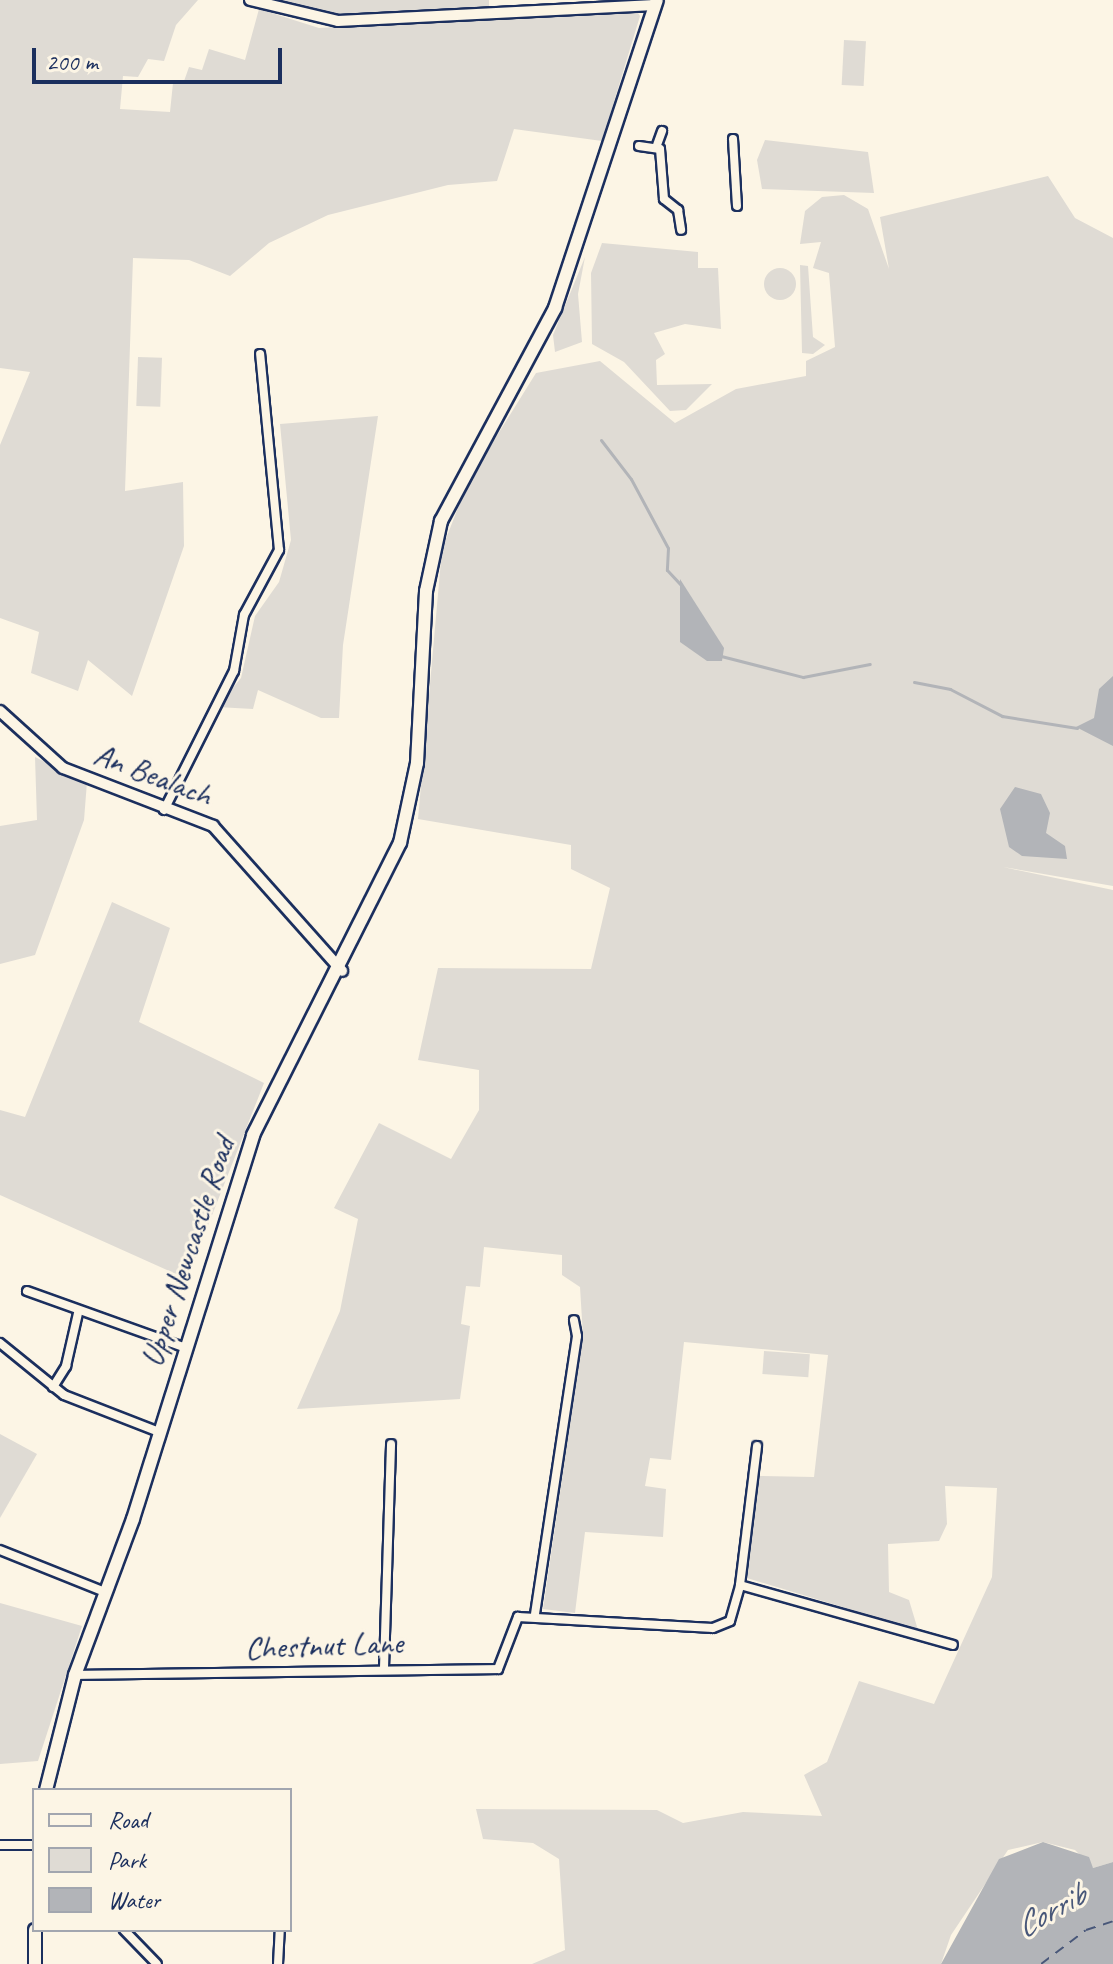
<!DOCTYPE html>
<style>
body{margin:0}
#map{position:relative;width:1113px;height:1964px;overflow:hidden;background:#fcf5e5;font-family:Caveat,sans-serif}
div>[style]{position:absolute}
.green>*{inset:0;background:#dfdbd4;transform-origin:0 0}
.round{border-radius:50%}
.water>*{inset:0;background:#b2b4b8}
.stream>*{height:3px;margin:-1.5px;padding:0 1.5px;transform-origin:1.5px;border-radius:1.5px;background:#b2b4b8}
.ferry>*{height:2px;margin-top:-1px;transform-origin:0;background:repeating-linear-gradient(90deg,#485779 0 10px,transparent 0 18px)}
.roads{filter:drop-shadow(2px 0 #1b2f5e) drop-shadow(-2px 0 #1b2f5e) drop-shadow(0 2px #1b2f5e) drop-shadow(0 -2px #1b2f5e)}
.minor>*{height:8px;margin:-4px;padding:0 4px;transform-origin:4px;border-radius:4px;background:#fcf5e5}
.tertiary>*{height:10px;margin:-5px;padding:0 5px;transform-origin:5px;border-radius:5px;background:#fcf5e5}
.primary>*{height:12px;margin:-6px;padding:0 6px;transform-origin:6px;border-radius:6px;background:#fcf5e5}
span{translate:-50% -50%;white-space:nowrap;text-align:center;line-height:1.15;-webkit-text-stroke:6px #fcf5e5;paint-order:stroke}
.street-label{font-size:32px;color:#1b2f5e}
.water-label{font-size:34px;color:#485779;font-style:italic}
.legend{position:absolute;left:32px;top:1788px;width:260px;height:144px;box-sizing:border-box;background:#fcf5e5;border:2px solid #a2a6af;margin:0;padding:10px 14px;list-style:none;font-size:24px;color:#1b2f5e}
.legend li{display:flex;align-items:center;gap:16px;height:40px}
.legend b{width:40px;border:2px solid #a2a6af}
.scale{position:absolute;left:32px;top:48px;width:250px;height:36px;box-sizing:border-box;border:4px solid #1b2f5e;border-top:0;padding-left:10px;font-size:24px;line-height:28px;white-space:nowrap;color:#1b2f5e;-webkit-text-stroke:6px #fcf5e5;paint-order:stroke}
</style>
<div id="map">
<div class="green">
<div style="clip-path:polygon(0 0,198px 0,176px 25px,164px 61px,148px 59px,138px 77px,123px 76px,120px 109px,170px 112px,173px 83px,183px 84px,189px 67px,202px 70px,209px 49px,245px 60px,259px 9px,319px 28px,636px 10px,640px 16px,602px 141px,514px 129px,497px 181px,448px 185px,328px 215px,269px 243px,230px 276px,189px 260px,133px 258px,125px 491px,183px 482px,184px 546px,132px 696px,88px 660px,78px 691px,31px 673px,39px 632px,0 618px,0 445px,30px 372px,0 368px)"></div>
<div style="clip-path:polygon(269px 0,489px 0,489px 7px,343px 15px)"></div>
<div style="left:844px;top:40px;width:22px;height:45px;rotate:3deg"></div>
<div style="clip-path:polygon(765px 140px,868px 152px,874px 193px,762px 189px,757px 160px)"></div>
<div style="clip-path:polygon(1048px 176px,1075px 218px,1113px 238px,1113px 886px,1003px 867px,1113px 890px,1113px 1862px,1093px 1868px,1075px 1850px,1043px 1842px,1008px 1850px,951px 1935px,941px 1964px,532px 1964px,565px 1950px,559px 1859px,533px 1843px,483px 1839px,476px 1809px,657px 1810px,683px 1823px,743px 1812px,822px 1816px,804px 1775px,827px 1762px,859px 1681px,934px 1704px,992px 1577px,997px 1488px,945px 1486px,947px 1524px,939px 1541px,888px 1544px,889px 1592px,909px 1600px,918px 1630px,747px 1578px,757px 1476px,814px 1477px,828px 1355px,684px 1342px,671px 1460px,650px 1458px,645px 1486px,666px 1489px,663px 1537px,585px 1532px,575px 1613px,543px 1609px,583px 1336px,580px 1287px,562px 1275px,562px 1255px,484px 1247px,480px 1287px,466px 1286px,461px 1324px,470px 1326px,460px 1399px,297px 1409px,340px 1311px,358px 1219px,334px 1208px,379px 1123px,451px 1159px,479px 1110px,479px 1070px,418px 1060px,438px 968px,591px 969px,610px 888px,571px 869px,571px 845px,418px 819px,442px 549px,468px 482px,536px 373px,600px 361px,675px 423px,736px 389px,806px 376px,806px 361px,835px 347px,829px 273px,813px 268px,821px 242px,800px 244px,805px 211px,822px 197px,844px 195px,868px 209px,889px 269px,880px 217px)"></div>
<div style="clip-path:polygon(602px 243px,698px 252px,698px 268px,718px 268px,721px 329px,685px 324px,654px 333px,665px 354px,656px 360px,657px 385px,712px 384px,686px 410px,670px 411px,624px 362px,592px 344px,591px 273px)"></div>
<div style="clip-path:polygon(585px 257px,578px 294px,582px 342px,555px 352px,553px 335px)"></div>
<div style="clip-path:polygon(800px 265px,808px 266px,813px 337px,825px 345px,813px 354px,802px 353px)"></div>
<div class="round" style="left:764px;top:268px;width:32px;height:32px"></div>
<div style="left:138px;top:357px;width:24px;height:49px;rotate:2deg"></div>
<div style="clip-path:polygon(378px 416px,343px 645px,339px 718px,321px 718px,258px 690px,253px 709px,217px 707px,241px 678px,255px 616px,279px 582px,291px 540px,280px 424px)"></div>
<div style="clip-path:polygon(35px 757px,87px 782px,84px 820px,35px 955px,0 964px,0 826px,37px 820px)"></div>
<div style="clip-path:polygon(112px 902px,170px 928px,139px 1022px,264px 1083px,187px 1279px,0 1195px,0 1110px,25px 1117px)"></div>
<div style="left:764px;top:1351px;width:46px;height:23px;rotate:4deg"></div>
<div style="clip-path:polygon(0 1434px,37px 1454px,0 1518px)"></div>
<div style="clip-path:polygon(0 1603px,82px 1626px,38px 1761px,0 1764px)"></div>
</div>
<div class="water">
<div style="clip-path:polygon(680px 579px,724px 648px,722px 661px,707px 661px,680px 642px)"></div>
<div style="clip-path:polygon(1113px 676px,1113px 746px,1076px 727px,1094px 718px,1099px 689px)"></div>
<div style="clip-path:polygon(1015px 787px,1041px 794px,1050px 813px,1046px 833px,1065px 846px,1067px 859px,1022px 856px,1009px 847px,1000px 809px)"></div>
<div style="clip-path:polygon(1043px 1842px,1089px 1857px,1093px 1868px,1113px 1862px,1113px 1964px,941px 1964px,999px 1859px)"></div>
</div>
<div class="stream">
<div style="left:601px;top:440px;width:49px;rotate:52.4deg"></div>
<div style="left:631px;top:479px;width:78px;rotate:61.8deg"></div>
<div style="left:668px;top:548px;width:22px;rotate:93deg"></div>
<div style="left:667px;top:570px;width:19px;rotate:47deg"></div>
<div style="left:721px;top:656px;width:85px;rotate:14.4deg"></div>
<div style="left:803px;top:677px;width:68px;rotate:-11deg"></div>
<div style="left:914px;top:682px;width:37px;rotate:11deg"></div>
<div style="left:950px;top:689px;width:59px;rotate:27.4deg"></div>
<div style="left:1002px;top:716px;width:76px;rotate:9.1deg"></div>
</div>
<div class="ferry">
<div style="left:1041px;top:1964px;width:56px;rotate:-37.1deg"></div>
<div style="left:1086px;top:1930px;width:28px;rotate:-18deg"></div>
</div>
<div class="roads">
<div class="minor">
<div style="left:733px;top:139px;width:67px;rotate:86.6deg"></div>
<div style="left:657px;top:145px;width:15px;rotate:-70deg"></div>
<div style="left:639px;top:146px;width:21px;rotate:8deg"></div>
<div style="left:660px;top:149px;width:50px;rotate:85.4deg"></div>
<div style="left:664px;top:199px;width:18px;rotate:38deg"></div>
<div style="left:678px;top:210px;width:20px;rotate:81deg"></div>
<div style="left:164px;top:810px;width:156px;rotate:-63.3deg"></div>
<div style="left:234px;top:671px;width:57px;rotate:-79.9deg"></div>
<div style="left:244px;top:615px;width:74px;rotate:-61.7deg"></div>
<div style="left:279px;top:550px;width:197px;rotate:-95.5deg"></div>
<div style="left:27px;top:1291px;width:166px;rotate:19.7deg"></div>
<div style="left:0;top:1343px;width:82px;rotate:39.1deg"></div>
<div style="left:64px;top:1395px;width:102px;rotate:21.3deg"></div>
<div style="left:53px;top:1387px;width:25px;rotate:-58deg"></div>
<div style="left:66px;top:1366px;width:54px;rotate:-77.2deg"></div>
<div style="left:0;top:1550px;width:113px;rotate:21.8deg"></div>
<div style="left:740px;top:1585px;width:140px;rotate:-83deg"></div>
<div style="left:535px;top:1614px;width:281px;rotate:-81.4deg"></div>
<div style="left:577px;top:1336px;width:16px;rotate:-101deg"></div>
<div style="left:384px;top:1668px;width:224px;rotate:-88.2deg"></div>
<div style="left:75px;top:1675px;width:423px;rotate:-0.8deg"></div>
<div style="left:498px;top:1669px;width:56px;rotate:-69deg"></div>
<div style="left:518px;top:1617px;width:195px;rotate:3.2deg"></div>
<div style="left:713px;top:1628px;width:18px;rotate:-22deg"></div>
<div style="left:730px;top:1621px;width:37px;rotate:-74deg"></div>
<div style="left:740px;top:1585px;width:221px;rotate:15.7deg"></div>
<div style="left:0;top:1845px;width:34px"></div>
<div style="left:124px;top:1930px;width:47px;rotate:45.9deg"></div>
<div style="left:278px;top:1964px;width:34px;rotate:-87deg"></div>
</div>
<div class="tertiary">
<div style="left:250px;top:0;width:90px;rotate:13.4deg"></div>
<div style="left:338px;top:21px;width:317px;rotate:-2.9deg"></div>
<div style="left:0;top:711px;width:85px;rotate:42.1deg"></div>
<div style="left:63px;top:768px;width:161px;rotate:21.1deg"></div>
<div style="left:213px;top:826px;width:194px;rotate:48.3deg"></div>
</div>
<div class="primary">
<div style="left:46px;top:1790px;width:119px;rotate:-75.8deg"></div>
<div style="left:75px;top:1675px;width:166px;rotate:-69.6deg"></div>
<div style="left:133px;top:1519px;width:402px;rotate:-72.6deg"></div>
<div style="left:253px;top:1135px;width:327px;rotate:-63.3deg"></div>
<div style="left:400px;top:843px;width:82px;rotate:-78deg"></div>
<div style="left:417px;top:763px;width:172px;rotate:-87deg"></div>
<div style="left:426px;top:591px;width:72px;rotate:-77.9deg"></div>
<div style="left:441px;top:521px;width:242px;rotate:-61.8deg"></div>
<div style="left:555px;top:308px;width:324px;rotate:-71.7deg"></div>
<div style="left:35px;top:1964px;width:34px;rotate:-90deg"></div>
</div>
</div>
<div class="street-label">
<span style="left:153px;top:775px;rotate:21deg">An Bealach</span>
<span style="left:188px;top:1252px;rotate:-72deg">Upper Newcastle Road</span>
<span style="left:324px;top:1646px;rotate:-2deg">Chestnut Lane</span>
</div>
<div class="water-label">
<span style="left:1050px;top:1910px;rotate:-29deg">Corrib</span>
</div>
<ul class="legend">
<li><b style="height:10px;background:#fcf5e5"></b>Road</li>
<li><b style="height:22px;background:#dfdbd4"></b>Park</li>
<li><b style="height:22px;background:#b2b4b8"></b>Water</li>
</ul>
<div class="scale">200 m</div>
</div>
